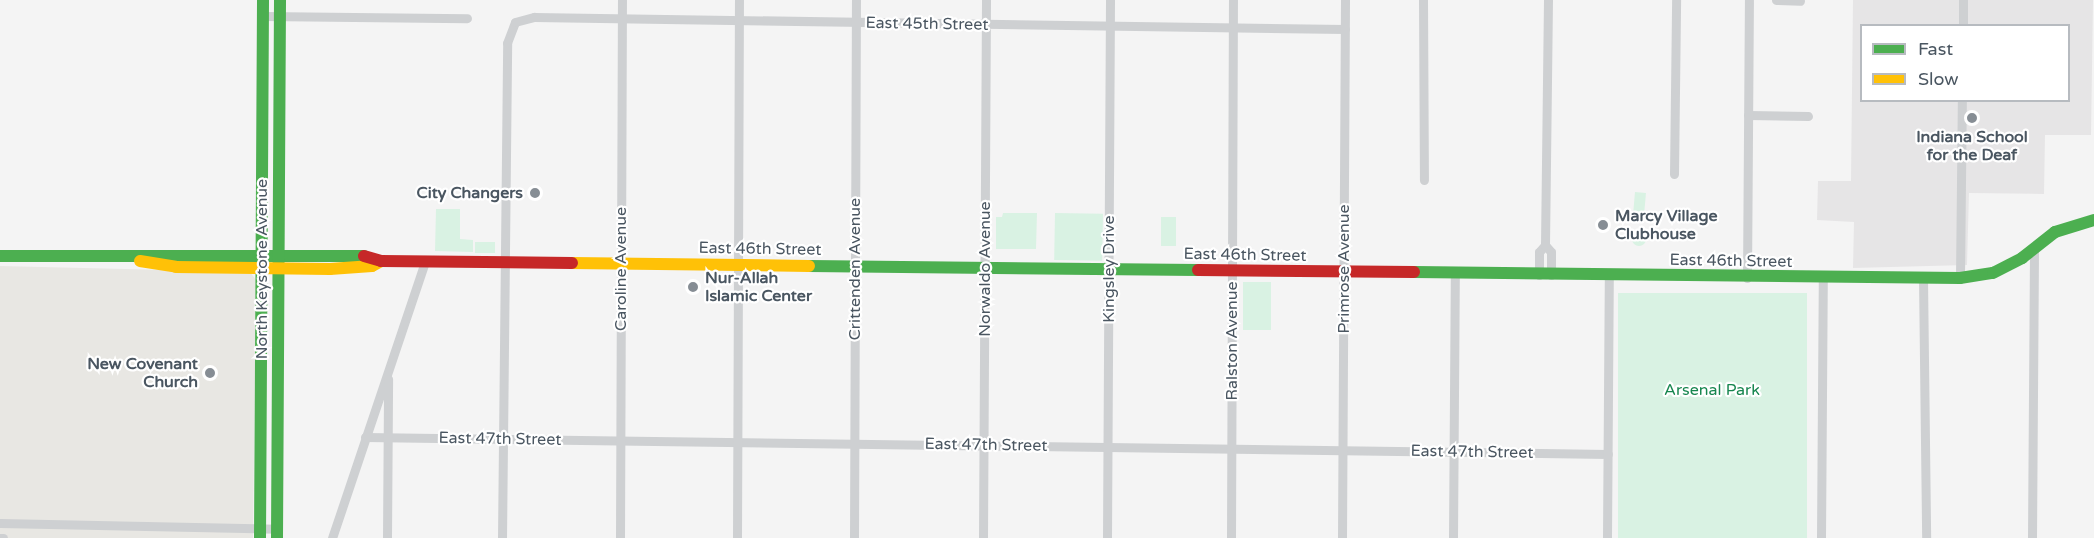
<!DOCTYPE html>
<style>
body{margin:0}
#map{position:relative;width:2094px;height:538px;overflow:hidden;background:#f4f4f4;font-family:"Varela Round",sans-serif}
div>[style]{position:absolute}
.commercial>*{inset:0;background:#e8e7e3}
.education>*{inset:0;background:#e6e5e6}
.green>*{inset:0;background:#d9f2e3;transform-origin:0 0}
.round{border-radius:50%}
.street>*{height:9px;margin:-4.5px;padding:0 4.5px;transform-origin:4.5px;border-radius:4.5px;background:#ced0d2}
.fast>*{height:12px;margin:-6px;padding:0 6px;transform-origin:6px;border-radius:6px;background:#4caf50}
.slow>*{height:12px;margin:-6px;padding:0 6px;transform-origin:6px;border-radius:6px;background:#ffc107}
.jam>*{height:12px;margin:-6px;padding:0 6px;transform-origin:6px;border-radius:6px;background:#c62828}
.dots>*{width:16px;height:16px;translate:-50% -50%;box-sizing:border-box;border:3px solid #fff;border-radius:50%}
span{translate:-50% -50%;white-space:nowrap;text-align:center;line-height:1.15;-webkit-text-stroke:4.5px #fff;paint-order:stroke}
.street-label{font-size:16px;color:#4a5661}
.poi-label{font-size:16px;color:#4a5661;font-weight:700}
.right{translate:-100% -50%;text-align:right}
.left{translate:0 -50%;text-align:left}
.park-label{font-size:16px;color:#17864f}
.legend{position:absolute;left:1860px;top:24px;width:210px;height:78px;box-sizing:border-box;background:#fff;border:2px solid #b7bbc0;margin:0;padding:8px 10px;list-style:none;font-size:18px;color:#4a5661}
.legend li{display:flex;align-items:center;gap:12px;height:30px}
.legend b{width:30px;border:2px solid #b7bbc0}
</style>
<div id="map">
<div class="commercial">
<div style="clip-path:polygon(0 266px,250px 272px,256px 280px,253px 538px,0 538px)"></div>
</div>
<div class="education">
<div style="clip-path:polygon(evenodd,1853px 0,2093px 0,2091px 135px,2045px 135px,2044px 194px,1969px 193px,1967px 265px,1853px 268px,1854px 222px,1817px 220px,1818px 181px,1851px 181px,1853px 0,1862px 26px,2068px 26px,2068px 100px,1862px 100px,1862px 26px)"></div>
</div>
<div class="green">
<div style="left:1635px;top:192px;width:11px;height:22px;rotate:5deg"></div>
<div style="clip-path:polygon(436px 209px,460px 209px,460px 239px,473px 240px,473px 252px,435px 251px)"></div>
<div style="clip-path:polygon(1003px 213px,1037px 213px,1036px 249px,996px 249px,996px 217px,1002px 217px)"></div>
<div style="left:1055px;top:213px;width:48px;height:47px;rotate:1deg"></div>
<div style="left:1161px;top:217px;width:15px;height:29px"></div>
<div class="round" style="left:1632px;top:232px;width:14px;height:14px"></div>
<div style="left:495px;top:242px;width:11px;height:20px;rotate:90deg"></div>
<div style="left:1243px;top:282px;width:28px;height:48px"></div>
<div style="left:1618px;top:293px;width:189px;height:245px"></div>
</div>
<div class="street">
<div style="left:1423px;top:0;width:180px;rotate:89.7deg"></div>
<div style="left:1776px;top:0;width:24px;rotate:2deg"></div>
<div style="left:263px;top:16px;width:204px;rotate:0.6deg"></div>
<div style="left:1963px;top:26px;width:26px;rotate:-90deg"></div>
<div style="left:1748px;top:115px;width:60px;rotate:1deg"></div>
<div style="left:1674px;top:174px;width:174px;rotate:-89.3deg"></div>
<div style="left:1545px;top:245px;width:245px;rotate:-89.3deg"></div>
<div style="left:1539px;top:275px;width:23px;rotate:-90deg"></div>
<div style="left:1539px;top:252px;width:9px;rotate:-49deg"></div>
<div style="left:1545px;top:245px;width:9px;rotate:49deg"></div>
<div style="left:1551px;top:252px;width:23px;rotate:90deg"></div>
<div style="left:1747px;top:278px;width:278px;rotate:-89.6deg"></div>
<div style="left:1923px;top:278px;width:260px;rotate:89.3deg"></div>
<div style="left:1960px;top:278px;width:178px;rotate:-89.4deg"></div>
<div style="left:365px;top:437px;width:1243px;rotate:0.78deg"></div>
<div style="left:0;top:523px;width:277px;rotate:1.2deg"></div>
<div style="left:0;top:538px;width:3px"></div>
<div style="left:332px;top:538px;width:292px;rotate:-71.4deg"></div>
<div style="left:387px;top:538px;width:159px;rotate:-89.6deg"></div>
<div style="left:502px;top:538px;width:495px;rotate:-89.4deg"></div>
<div style="left:507px;top:43px;width:22px;rotate:-69deg"></div>
<div style="left:515px;top:22px;width:20px;rotate:-15deg"></div>
<div style="left:534px;top:17px;width:811px;rotate:0.85deg"></div>
<div style="left:620px;top:538px;width:538px;rotate:-89.79deg"></div>
<div style="left:737px;top:538px;width:538px;rotate:-89.79deg"></div>
<div style="left:854px;top:538px;width:538px;rotate:-89.79deg"></div>
<div style="left:983px;top:538px;width:538px;rotate:-89.68deg"></div>
<div style="left:1107px;top:538px;width:538px;rotate:-89.68deg"></div>
<div style="left:1231px;top:538px;width:538px;rotate:-89.79deg"></div>
<div style="left:1342px;top:538px;width:538px;rotate:-89.68deg"></div>
<div style="left:1453px;top:538px;width:264px;rotate:-89.6deg"></div>
<div style="left:1607px;top:538px;width:262px;rotate:-89.6deg"></div>
<div style="left:1821px;top:538px;width:259px;rotate:-89.6deg"></div>
<div style="left:2032px;top:538px;width:289px;rotate:-89.6deg"></div>
</div>
<div class="fast">
<div style="left:0;top:256px;width:364px"></div>
<div style="left:809px;top:266px;width:389px;rotate:0.6deg"></div>
<div style="left:1414px;top:272px;width:546px;rotate:0.63deg"></div>
<div style="left:1960px;top:278px;width:33px;rotate:-9deg"></div>
<div style="left:1993px;top:273px;width:33px;rotate:-27deg"></div>
<div style="left:2022px;top:258px;width:42px;rotate:-38.2deg"></div>
<div style="left:2055px;top:232px;width:41px;rotate:-17.1deg"></div>
<div style="left:260px;top:538px;width:538px;rotate:-89.68deg"></div>
<div style="left:277px;top:538px;width:538px;rotate:-89.68deg"></div>
</div>
<div class="slow">
<div style="left:140px;top:261px;width:36px;rotate:9deg"></div>
<div style="left:176px;top:267px;width:154px;rotate:0.7deg"></div>
<div style="left:330px;top:269px;width:42px;rotate:-4.1deg"></div>
<div style="left:372px;top:266px;width:10px;rotate:-29deg"></div>
<div style="left:572px;top:263px;width:237px;rotate:0.7deg"></div>
</div>
<div class="jam">
<div style="left:364px;top:256px;width:18px;rotate:16deg"></div>
<div style="left:381px;top:261px;width:191px;rotate:0.6deg"></div>
<div style="left:1198px;top:270px;width:216px;rotate:0.5deg"></div>
</div>
<div class="dots">
<div style="left:1972px;top:118px;background:#868d94"></div>
<div style="left:535px;top:193px;background:#868d94"></div>
<div style="left:1603px;top:225px;background:#868d94"></div>
<div style="left:693px;top:287px;background:#868d94"></div>
<div style="left:210px;top:373px;background:#868d94"></div>
</div>
<div class="street-label">
<span style="left:927px;top:24px;rotate:1deg">East 45th Street</span>
<span style="left:760px;top:249px;rotate:1deg">East 46th Street</span>
<span style="left:1245px;top:255px;rotate:1deg">East 46th Street</span>
<span style="left:1731px;top:261px;rotate:1deg">East 46th Street</span>
<span style="left:262px;top:269px;rotate:-90deg">North Keystone Avenue</span>
<span style="left:621px;top:269px;rotate:-90deg">Caroline Avenue</span>
<span style="left:855px;top:269px;rotate:-90deg">Crittenden Avenue</span>
<span style="left:985px;top:269px;rotate:-90deg">Norwaldo Avenue</span>
<span style="left:1109px;top:269px;rotate:-90deg">Kingsley Drive</span>
<span style="left:1344px;top:269px;rotate:-90deg">Primrose Avenue</span>
<span style="left:1232px;top:341px;rotate:-90deg">Ralston Avenue</span>
<span style="left:500px;top:439px;rotate:1deg">East 47th Street</span>
<span style="left:986px;top:445px;rotate:1deg">East 47th Street</span>
<span style="left:1472px;top:452px;rotate:1deg">East 47th Street</span>
</div>
<div class="poi-label">
<span style="left:1972px;top:146px">Indiana School<br>for the Deaf</span>
<span class="right" style="left:523px;top:193px">City Changers</span>
<span class="left" style="left:1615px;top:225px">Marcy Village<br>Clubhouse</span>
<span class="left" style="left:705px;top:287px">Nur-Allah<br>Islamic Center</span>
<span class="right" style="left:198px;top:373px">New Covenant<br>Church</span>
</div>
<div class="park-label">
<span style="left:1712px;top:390px">Arsenal Park</span>
</div>
<ul class="legend">
<li><b style="height:8px;background:#4caf50"></b>Fast</li>
<li><b style="height:8px;background:#ffc107"></b>Slow</li>
</ul>
</div>
